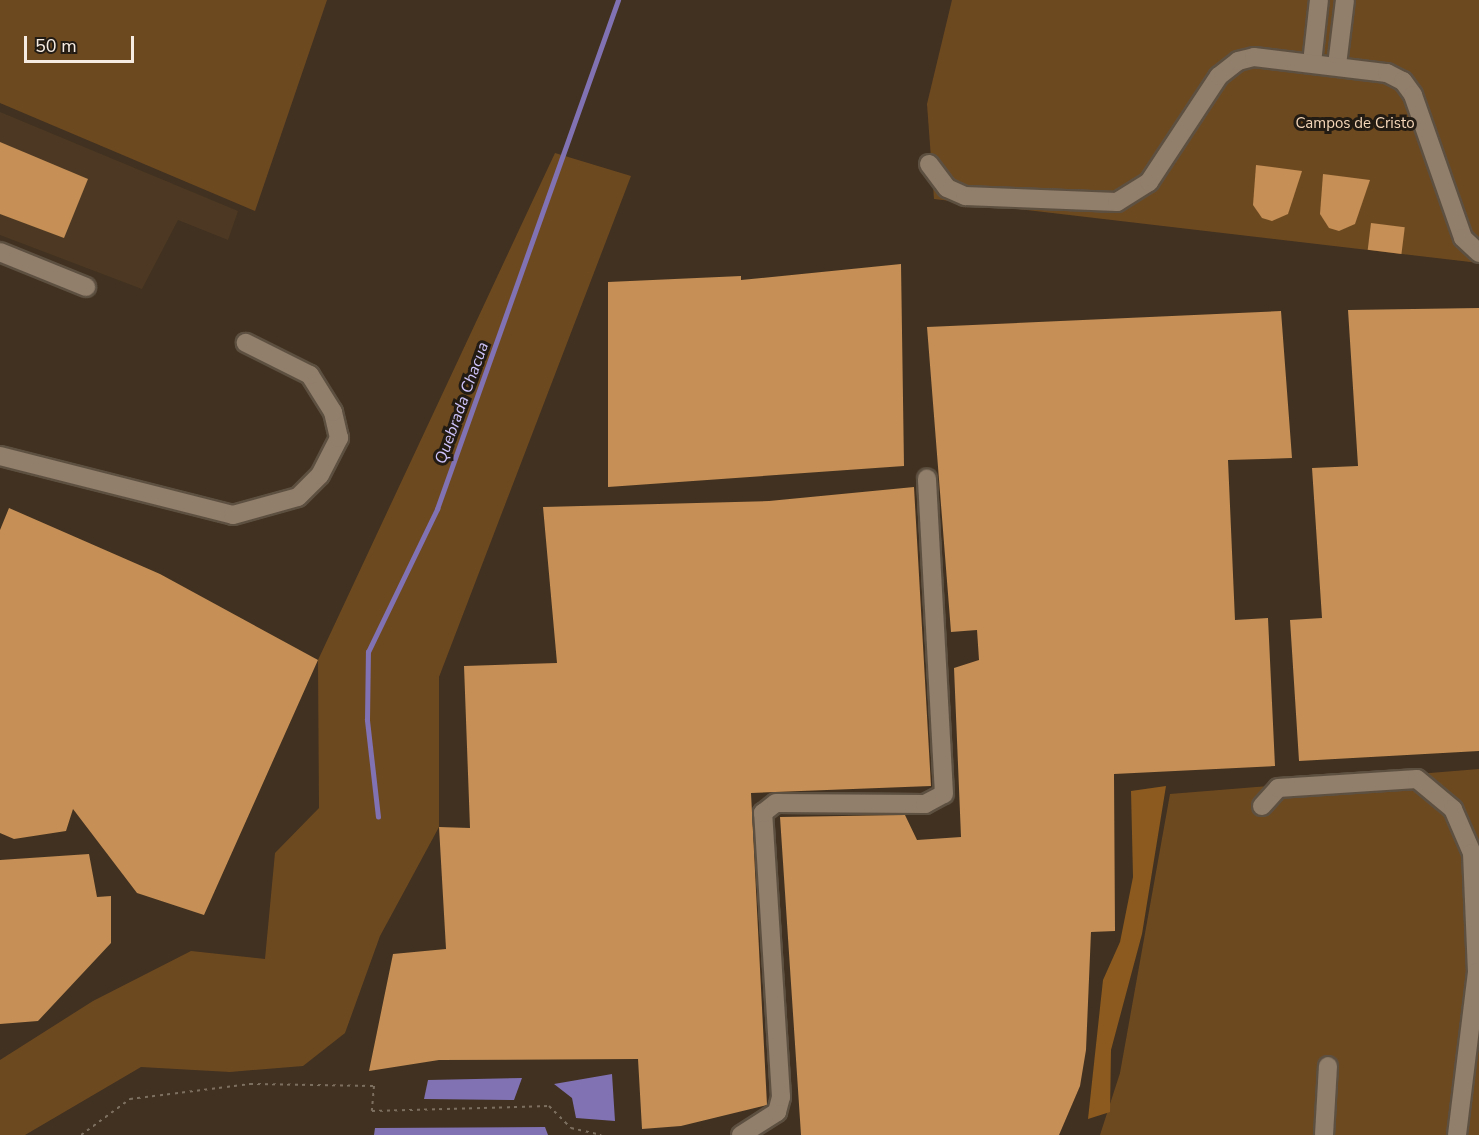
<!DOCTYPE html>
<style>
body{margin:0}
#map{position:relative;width:1479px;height:1135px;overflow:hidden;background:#413120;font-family:"Nunito Sans",sans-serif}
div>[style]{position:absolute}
.built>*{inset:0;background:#4d3923}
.green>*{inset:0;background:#6d4920}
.forest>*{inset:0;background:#8c5a1e}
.water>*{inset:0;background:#8172b3}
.stream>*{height:4.5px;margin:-2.25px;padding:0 2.25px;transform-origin:2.25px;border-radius:2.25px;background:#8172b3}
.building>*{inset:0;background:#c58f56;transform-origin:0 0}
.path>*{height:2px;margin-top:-1px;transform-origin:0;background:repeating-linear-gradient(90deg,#7d6f60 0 3px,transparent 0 7.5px)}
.roads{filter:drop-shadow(2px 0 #5d5041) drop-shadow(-2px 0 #5d5041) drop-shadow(0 2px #5d5041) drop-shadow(0 -2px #5d5041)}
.minor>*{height:18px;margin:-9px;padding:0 9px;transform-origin:9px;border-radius:9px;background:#917e6b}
span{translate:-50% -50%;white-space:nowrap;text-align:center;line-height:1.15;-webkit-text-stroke:6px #221b13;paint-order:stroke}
.park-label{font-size:15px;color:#f4d6b9}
.water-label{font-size:16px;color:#cec3fa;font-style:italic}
.scale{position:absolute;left:24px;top:36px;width:110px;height:27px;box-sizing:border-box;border:3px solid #f7ece2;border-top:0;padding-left:8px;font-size:18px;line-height:21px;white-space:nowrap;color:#f7ece2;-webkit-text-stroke:4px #221b13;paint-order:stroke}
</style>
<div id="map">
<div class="built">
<div style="clip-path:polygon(0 112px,238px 211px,228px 240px,178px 220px,142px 289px,0 235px)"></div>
</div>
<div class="green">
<div style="clip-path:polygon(0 0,327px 0,255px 211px,0 103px)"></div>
<div style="clip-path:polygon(952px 0,1479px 0,1479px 263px,934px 199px,927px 104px)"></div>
<div style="clip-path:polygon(555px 153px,631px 176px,439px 677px,439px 827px,380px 936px,345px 1033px,303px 1066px,230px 1072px,141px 1067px,25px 1135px,0 1135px,0 1060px,93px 1001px,191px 951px,265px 959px,275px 853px,319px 808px,318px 660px)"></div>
<div style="clip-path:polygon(1479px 769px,1479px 1135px,1100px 1135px,1120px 1073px,1170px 794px)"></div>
</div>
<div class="forest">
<div style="clip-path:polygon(1166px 786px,1142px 934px,1111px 1050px,1110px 1112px,1088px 1119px,1103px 980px,1120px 942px,1133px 877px,1131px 791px)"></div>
</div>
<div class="water">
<div style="clip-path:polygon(612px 1074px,615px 1121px,576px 1118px,572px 1098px,554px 1084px)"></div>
<div style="clip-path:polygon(522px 1078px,514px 1100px,424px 1099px,428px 1080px)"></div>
<div style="clip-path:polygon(545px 1127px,548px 1135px,374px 1135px,375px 1128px)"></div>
</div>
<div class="stream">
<div style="left:378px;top:817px;width:98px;rotate:-96.5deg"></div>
<div style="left:367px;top:720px;width:68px;rotate:-89.2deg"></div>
<div style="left:368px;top:652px;width:159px;rotate:-64.2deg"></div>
<div style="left:437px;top:509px;width:540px;rotate:-70.42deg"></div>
</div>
<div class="building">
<div style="clip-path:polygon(0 142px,88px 179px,64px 238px,0 214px)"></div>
<div style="clip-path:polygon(1256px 165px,1302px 171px,1288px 214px,1272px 221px,1262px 218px,1253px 205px)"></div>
<div style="clip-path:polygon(1323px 174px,1370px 180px,1355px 224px,1339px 231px,1329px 228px,1320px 214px)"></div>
<div style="left:1371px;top:223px;width:34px;height:27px;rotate:7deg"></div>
<div style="clip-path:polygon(901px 264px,904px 466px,608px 487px,608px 282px,741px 276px,741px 280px)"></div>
<div style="clip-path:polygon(1479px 308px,1479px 751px,1299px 761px,1290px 620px,1322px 618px,1312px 468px,1358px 466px,1348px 310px)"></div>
<div style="clip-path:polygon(1281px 311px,1292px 458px,1228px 460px,1235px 620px,1268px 618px,1275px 766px,1114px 774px,1115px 931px,1091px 932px,1086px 1050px,1080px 1086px,1059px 1135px,801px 1135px,780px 817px,905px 815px,917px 840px,961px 837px,954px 668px,979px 660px,977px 630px,951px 632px,927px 327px)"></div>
<div style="clip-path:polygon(914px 487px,931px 786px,751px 793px,767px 1105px,681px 1126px,642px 1129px,638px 1059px,439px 1060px,369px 1071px,393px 954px,446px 949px,439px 827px,470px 828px,464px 666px,557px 663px,543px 507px,769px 501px)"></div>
<div style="clip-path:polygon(9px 508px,160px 574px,318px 660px,204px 915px,137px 893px,73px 809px,66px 831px,14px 839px,0 833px,0 530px)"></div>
<div style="clip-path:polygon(89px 854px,97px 897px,111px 896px,111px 943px,38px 1021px,0 1024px,0 860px)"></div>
</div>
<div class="path">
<div style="left:81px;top:1135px;width:61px;rotate:-36.3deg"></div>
<div style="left:130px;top:1099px;width:121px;rotate:-7.1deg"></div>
<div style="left:250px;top:1084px;width:124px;rotate:0.9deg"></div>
<div style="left:374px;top:1086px;width:25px;rotate:95deg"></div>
<div style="left:372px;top:1111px;width:177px;rotate:-1.6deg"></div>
<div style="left:549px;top:1106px;width:31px;rotate:45deg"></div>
<div style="left:571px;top:1128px;width:31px;rotate:13deg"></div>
</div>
<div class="roads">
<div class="minor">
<div style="left:1312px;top:63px;width:63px;rotate:-83.7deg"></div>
<div style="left:1337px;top:65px;width:65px;rotate:-83deg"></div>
<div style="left:929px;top:164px;width:30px;rotate:53deg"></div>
<div style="left:947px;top:188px;width:20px;rotate:24deg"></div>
<div style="left:965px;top:196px;width:152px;rotate:2.3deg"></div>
<div style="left:1117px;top:202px;width:38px;rotate:-32deg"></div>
<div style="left:1149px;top:182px;width:127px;rotate:-56.6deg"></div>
<div style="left:1219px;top:76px;width:24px;rotate:-38deg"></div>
<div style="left:1238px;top:61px;width:16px;rotate:-14deg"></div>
<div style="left:1254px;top:57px;width:134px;rotate:6.9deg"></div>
<div style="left:1387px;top:73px;width:18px;rotate:27deg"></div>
<div style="left:1403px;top:81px;width:17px;rotate:54deg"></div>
<div style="left:1413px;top:95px;width:151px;rotate:70.7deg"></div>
<div style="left:1463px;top:238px;width:22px;rotate:43deg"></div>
<div style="left:0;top:252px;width:93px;rotate:22.1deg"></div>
<div style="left:0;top:456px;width:240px;rotate:14.2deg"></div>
<div style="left:233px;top:515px;width:67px;rotate:-15.5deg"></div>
<div style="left:298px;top:497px;width:31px;rotate:-45deg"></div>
<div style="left:320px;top:475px;width:42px;rotate:-62.8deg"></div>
<div style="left:339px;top:438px;width:27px;rotate:-103deg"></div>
<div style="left:333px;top:412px;width:44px;rotate:-121.9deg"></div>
<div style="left:310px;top:375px;width:72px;rotate:-153.4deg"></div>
<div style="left:1262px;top:806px;width:24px;rotate:-48deg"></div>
<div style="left:1278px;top:788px;width:139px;rotate:-3.7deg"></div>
<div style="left:1417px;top:779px;width:47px;rotate:39.8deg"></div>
<div style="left:1453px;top:809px;width:48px;rotate:66.6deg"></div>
<div style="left:1472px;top:853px;width:119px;rotate:87.6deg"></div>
<div style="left:1477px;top:972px;width:164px;rotate:97deg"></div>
<div style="left:741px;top:1135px;width:43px;rotate:-32.6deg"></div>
<div style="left:777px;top:1112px;width:16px;rotate:-75deg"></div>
<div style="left:781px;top:1097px;width:285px;rotate:-93.6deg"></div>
<div style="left:763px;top:813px;width:16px;rotate:-38deg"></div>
<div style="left:776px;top:803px;width:149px;rotate:0.4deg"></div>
<div style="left:925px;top:804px;width:21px;rotate:-28deg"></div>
<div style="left:944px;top:794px;width:316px;rotate:-93.1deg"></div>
<div style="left:1324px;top:1135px;width:69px;rotate:-86.7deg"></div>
</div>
</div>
<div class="park-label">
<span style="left:1355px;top:124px">Campos de Cristo</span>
</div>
<div class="water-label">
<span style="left:462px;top:403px;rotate:-70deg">Quebrada Chacua</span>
</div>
<div class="scale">50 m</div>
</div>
